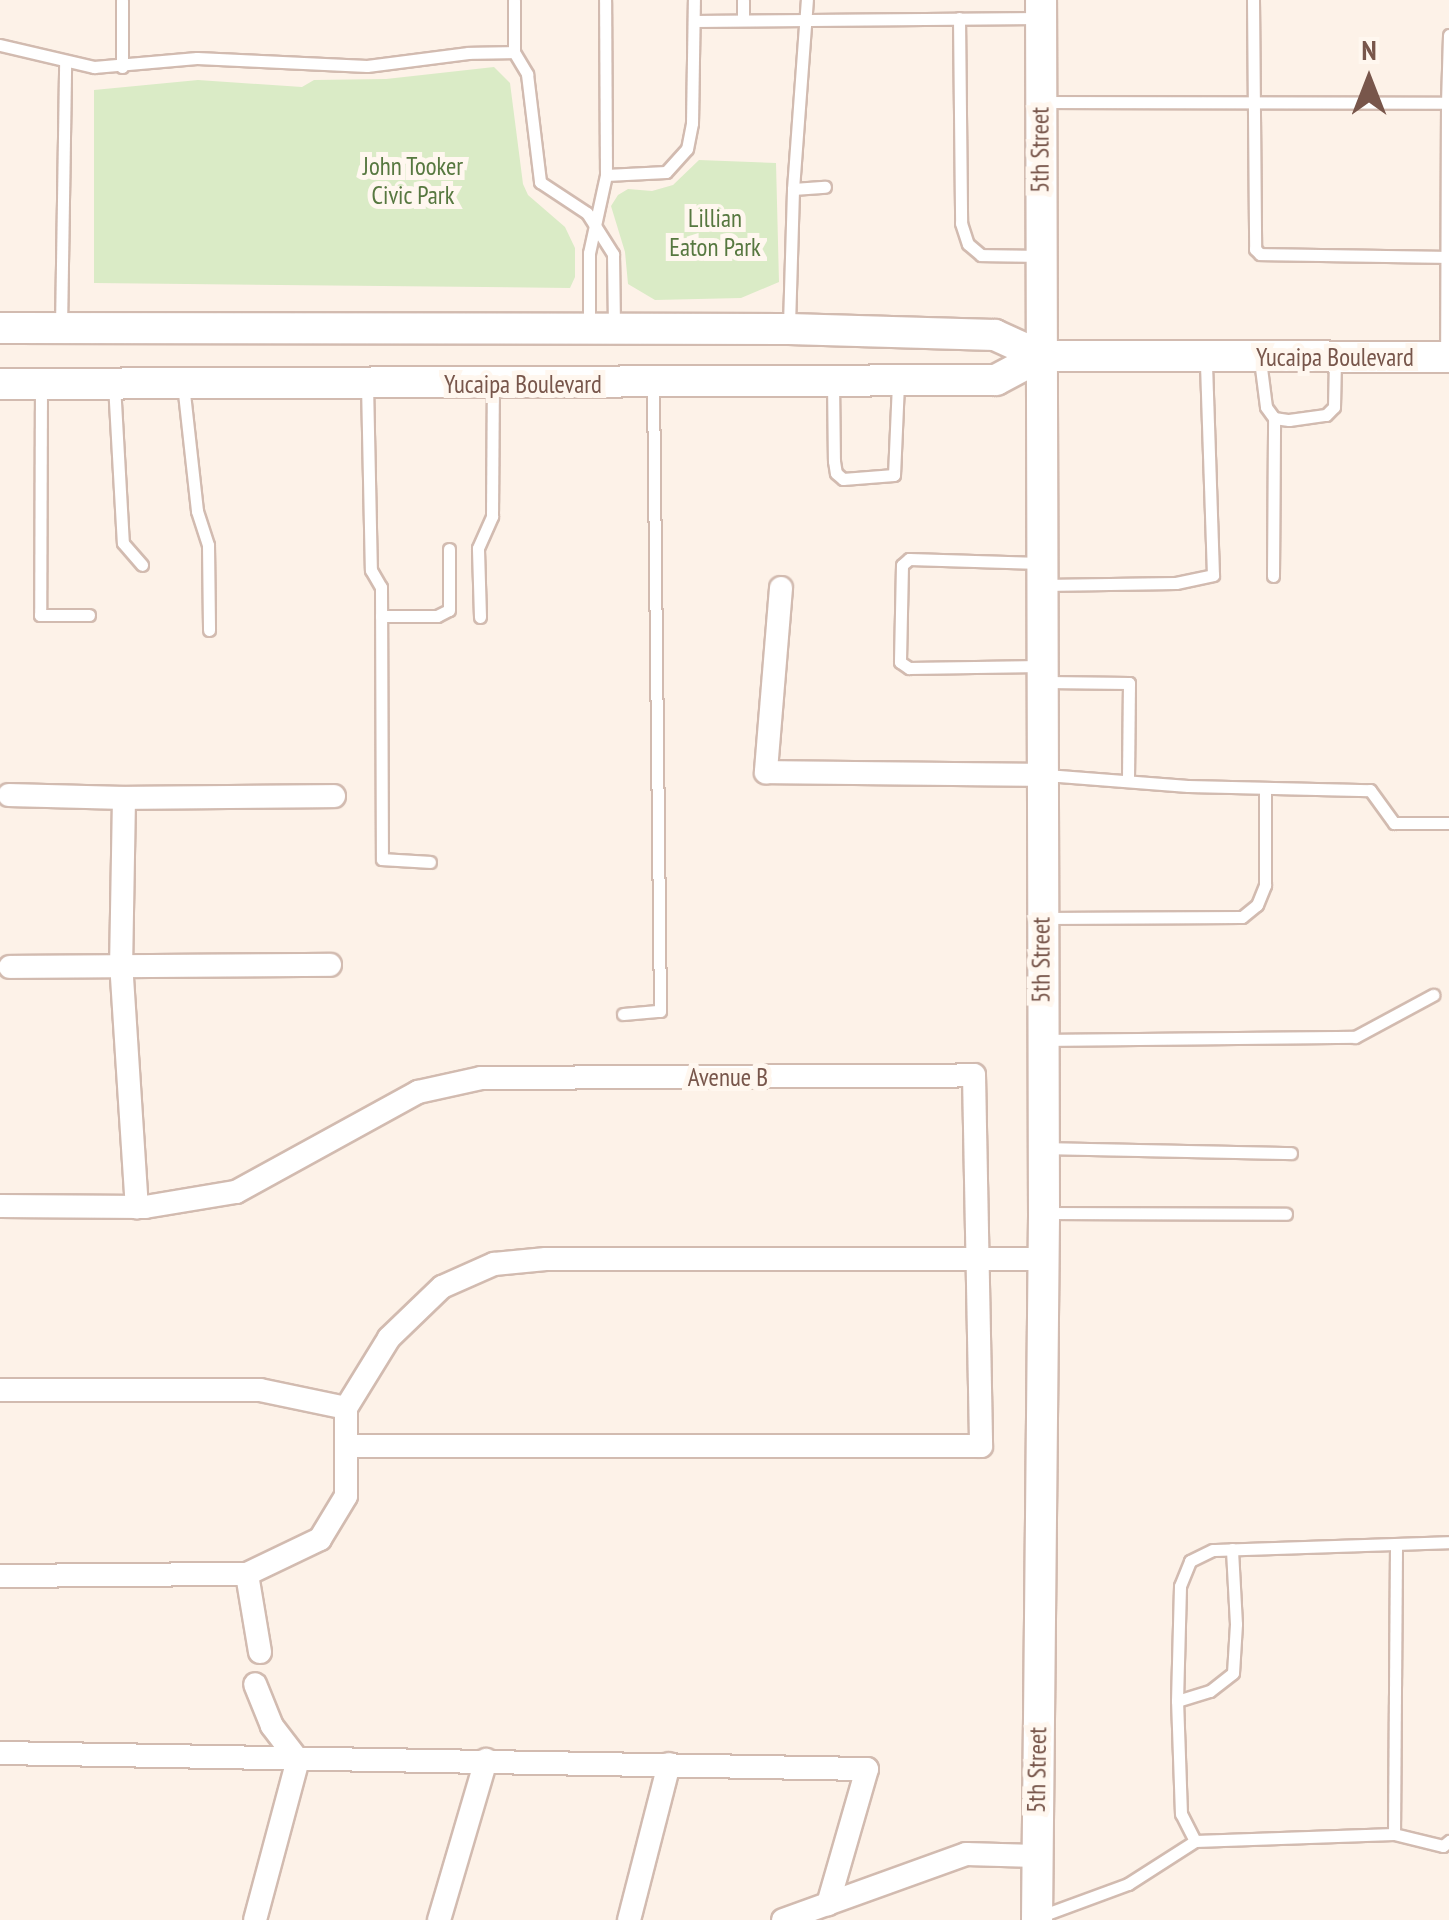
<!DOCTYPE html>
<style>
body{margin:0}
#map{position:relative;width:1449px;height:1920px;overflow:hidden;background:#fdf2e8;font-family:"PT Sans Narrow",sans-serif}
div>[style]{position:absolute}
.green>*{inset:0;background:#daebc6}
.roads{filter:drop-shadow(2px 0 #d2bbb0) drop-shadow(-2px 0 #d2bbb0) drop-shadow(0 2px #d2bbb0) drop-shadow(0 -2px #d2bbb0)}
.lane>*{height:11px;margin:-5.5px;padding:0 5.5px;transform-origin:5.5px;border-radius:5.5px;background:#fff}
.street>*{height:22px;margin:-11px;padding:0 11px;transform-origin:11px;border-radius:11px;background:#fff}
.secondary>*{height:30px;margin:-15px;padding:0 15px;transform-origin:15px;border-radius:15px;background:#fff}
span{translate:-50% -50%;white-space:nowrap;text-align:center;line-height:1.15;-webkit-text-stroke:10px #fff7ef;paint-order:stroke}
.street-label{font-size:25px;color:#78564b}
.park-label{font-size:25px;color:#577840}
.north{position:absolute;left:1319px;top:30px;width:100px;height:100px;-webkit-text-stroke:8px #fff7ef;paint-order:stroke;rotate:0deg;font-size:28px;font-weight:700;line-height:40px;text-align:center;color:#78564b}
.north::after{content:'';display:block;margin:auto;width:35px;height:45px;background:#78564b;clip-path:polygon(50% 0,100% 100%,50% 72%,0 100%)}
</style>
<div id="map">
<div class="green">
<div style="clip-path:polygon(494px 67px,510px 83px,523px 184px,528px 195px,565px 227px,575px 248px,575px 277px,570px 288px,94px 283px,94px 90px,198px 80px,302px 87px,314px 80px,386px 79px)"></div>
<div style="clip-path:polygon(699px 160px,776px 163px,779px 282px,741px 298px,655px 300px,628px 284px,625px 252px,611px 206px,618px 195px,628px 189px,652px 191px,673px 185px)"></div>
</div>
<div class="roads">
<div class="lane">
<div style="left:122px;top:0;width:67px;rotate:90deg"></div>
<div style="left:514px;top:0;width:52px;rotate:90deg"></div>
<div style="left:514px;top:52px;width:26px;rotate:59deg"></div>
<div style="left:527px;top:74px;width:109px;rotate:83.1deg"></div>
<div style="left:540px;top:182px;width:56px;rotate:33.4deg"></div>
<div style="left:587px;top:213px;width:49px;rotate:57.6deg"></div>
<div style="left:613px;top:254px;width:73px;rotate:89.2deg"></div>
<div style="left:1253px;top:0;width:249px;rotate:89.5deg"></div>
<div style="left:1255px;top:249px;width:7px;rotate:45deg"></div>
<div style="left:1260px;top:254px;width:186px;rotate:0.9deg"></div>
<div style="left:959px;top:18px;width:205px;rotate:89.4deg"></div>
<div style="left:961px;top:223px;width:22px;rotate:72deg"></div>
<div style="left:968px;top:244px;width:17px;rotate:40deg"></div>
<div style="left:981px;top:255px;width:57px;rotate:1deg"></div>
<div style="left:743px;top:20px;width:20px;rotate:-90deg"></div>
<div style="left:694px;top:21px;width:346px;rotate:-0.5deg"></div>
<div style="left:0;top:45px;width:97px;rotate:13.2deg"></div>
<div style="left:94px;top:67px;width:103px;rotate:-5deg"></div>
<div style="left:197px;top:58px;width:170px;rotate:2.7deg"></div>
<div style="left:367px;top:66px;width:102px;rotate:-7.3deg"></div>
<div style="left:468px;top:53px;width:46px;rotate:-1.2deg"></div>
<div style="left:1044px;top:102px;width:403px;rotate:0.1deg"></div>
<div style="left:1447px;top:103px;width:254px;rotate:90.2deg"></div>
<div style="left:1447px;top:103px;width:68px;rotate:-88.3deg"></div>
<div style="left:606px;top:175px;width:60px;rotate:-2.9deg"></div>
<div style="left:666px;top:172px;width:31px;rotate:-48deg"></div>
<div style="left:687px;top:149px;width:26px;rotate:-79deg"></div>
<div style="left:692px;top:123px;width:123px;rotate:-89.1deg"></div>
<div style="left:793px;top:189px;width:190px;rotate:-85.8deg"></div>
<div style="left:589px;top:325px;width:72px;rotate:-90deg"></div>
<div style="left:589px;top:253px;width:80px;rotate:-77.7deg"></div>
<div style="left:606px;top:175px;width:175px;rotate:-90.3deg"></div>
<div style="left:789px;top:325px;width:136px;rotate:-88.3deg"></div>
<div style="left:793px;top:189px;width:32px;rotate:-4deg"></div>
<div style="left:61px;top:328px;width:266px;rotate:-89.1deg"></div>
<div style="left:1260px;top:360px;width:47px;rotate:82.7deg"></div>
<div style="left:1266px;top:407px;width:14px;rotate:54deg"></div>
<div style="left:1274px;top:418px;width:15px;rotate:8deg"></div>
<div style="left:1289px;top:420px;width:37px;rotate:-8deg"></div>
<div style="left:1326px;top:415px;width:11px;rotate:-45deg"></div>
<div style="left:1334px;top:407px;width:47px;rotate:-88.8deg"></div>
<div style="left:833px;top:382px;width:79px;rotate:89.3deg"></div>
<div style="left:834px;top:461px;width:12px;rotate:81deg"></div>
<div style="left:836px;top:473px;width:9px;rotate:41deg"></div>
<div style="left:843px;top:479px;width:51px;rotate:-4.5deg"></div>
<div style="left:894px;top:475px;width:93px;rotate:-87.5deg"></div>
<div style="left:41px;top:384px;width:231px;rotate:90.2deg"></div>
<div style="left:40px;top:615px;width:49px"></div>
<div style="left:114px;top:384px;width:159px;rotate:86.8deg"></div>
<div style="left:123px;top:543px;width:29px;rotate:49deg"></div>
<div style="left:183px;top:384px;width:128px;rotate:83.7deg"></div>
<div style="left:197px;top:511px;width:36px;rotate:72deg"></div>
<div style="left:208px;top:545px;width:85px;rotate:89.3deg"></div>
<div style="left:367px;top:384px;width:186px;rotate:88.8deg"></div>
<div style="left:371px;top:570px;width:20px;rotate:60deg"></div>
<div style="left:381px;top:587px;width:272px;rotate:89.8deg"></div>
<div style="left:382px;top:859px;width:48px;rotate:3.6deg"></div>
<div style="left:1040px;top:563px;width:131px;rotate:-178.3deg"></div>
<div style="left:909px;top:559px;width:9px;rotate:139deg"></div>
<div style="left:902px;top:565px;width:97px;rotate:91.2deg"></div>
<div style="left:900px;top:662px;width:11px;rotate:34deg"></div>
<div style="left:909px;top:668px;width:132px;rotate:-0.9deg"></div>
<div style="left:1273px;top:576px;width:158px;rotate:-89.6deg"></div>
<div style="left:1043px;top:585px;width:133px;rotate:-0.9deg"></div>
<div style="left:1176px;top:583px;width:38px;rotate:-12deg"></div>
<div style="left:1213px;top:575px;width:215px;rotate:-91.9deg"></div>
<div style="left:381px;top:616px;width:56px"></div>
<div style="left:437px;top:616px;width:13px;rotate:-27deg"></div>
<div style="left:449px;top:610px;width:61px;rotate:-90deg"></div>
<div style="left:480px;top:617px;width:69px;rotate:-91.7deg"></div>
<div style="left:478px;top:548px;width:35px;rotate:-66deg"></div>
<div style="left:492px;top:516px;width:132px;rotate:-89.6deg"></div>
<div style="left:1046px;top:682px;width:83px;rotate:0.7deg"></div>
<div style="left:1129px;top:683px;width:97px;rotate:90.6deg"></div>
<div style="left:1046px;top:775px;width:142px;rotate:4.4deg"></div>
<div style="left:1188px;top:786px;width:182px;rotate:1.3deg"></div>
<div style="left:1370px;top:790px;width:41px;rotate:54deg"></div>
<div style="left:1394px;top:823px;width:55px"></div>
<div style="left:1045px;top:918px;width:197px;rotate:-0.3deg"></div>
<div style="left:1242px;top:917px;width:19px;rotate:-39deg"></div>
<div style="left:1257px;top:905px;width:22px;rotate:-68deg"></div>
<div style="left:1265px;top:885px;width:97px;rotate:-90deg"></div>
<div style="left:623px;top:1014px;width:37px;rotate:-5deg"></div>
<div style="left:660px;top:1011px;width:627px;rotate:-90.64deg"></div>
<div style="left:1045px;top:1040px;width:310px;rotate:-0.6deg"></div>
<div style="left:1355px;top:1037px;width:89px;rotate:-28.3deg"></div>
<div style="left:1046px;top:1148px;width:245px;rotate:1.2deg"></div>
<div style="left:1048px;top:1213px;width:238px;rotate:0.2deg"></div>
<div style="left:1177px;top:1701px;width:34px;rotate:-17deg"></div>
<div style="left:1210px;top:1691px;width:29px;rotate:-38deg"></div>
<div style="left:1233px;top:1673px;width:49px;rotate:-86.5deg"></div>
<div style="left:1236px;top:1624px;width:75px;rotate:-93.1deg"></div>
<div style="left:1394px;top:1834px;width:290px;rotate:-89.6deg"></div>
<div style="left:1195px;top:1841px;width:30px;rotate:-117deg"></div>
<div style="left:1181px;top:1814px;width:113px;rotate:-92deg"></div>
<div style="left:1177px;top:1701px;width:115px;rotate:-88.5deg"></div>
<div style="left:1180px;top:1586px;width:27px;rotate:-68deg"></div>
<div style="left:1190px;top:1561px;width:25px;rotate:-26deg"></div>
<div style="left:1213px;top:1550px;width:236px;rotate:-1.9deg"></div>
<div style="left:1041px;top:1916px;width:93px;rotate:-20.2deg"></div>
<div style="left:1128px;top:1884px;width:80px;rotate:-32.7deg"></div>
<div style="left:1195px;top:1841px;width:199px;rotate:-2deg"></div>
<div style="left:1394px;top:1834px;width:50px;rotate:13.8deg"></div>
<div style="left:1443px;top:1846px;width:8px;rotate:-40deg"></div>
</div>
<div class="street">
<div style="left:781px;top:588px;width:185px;rotate:94.7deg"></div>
<div style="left:766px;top:772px;width:275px;rotate:0.6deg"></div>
<div style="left:9px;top:795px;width:115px;rotate:1.5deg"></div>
<div style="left:124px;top:798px;width:164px;rotate:91deg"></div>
<div style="left:121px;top:962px;width:246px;rotate:86.3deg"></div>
<div style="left:124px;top:798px;width:210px;rotate:-0.5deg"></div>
<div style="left:10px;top:967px;width:320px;rotate:-0.4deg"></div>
<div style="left:0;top:1206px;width:145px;rotate:0.4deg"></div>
<div style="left:145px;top:1207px;width:92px;rotate:-9.4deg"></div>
<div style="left:236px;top:1192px;width:208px;rotate:-28.8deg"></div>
<div style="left:418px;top:1092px;width:65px;rotate:-12.5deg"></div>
<div style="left:481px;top:1078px;width:493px;rotate:-0.3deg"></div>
<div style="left:974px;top:1075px;width:371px;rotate:88.9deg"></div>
<div style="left:981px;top:1446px;width:635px;rotate:180deg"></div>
<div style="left:0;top:1390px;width:260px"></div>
<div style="left:260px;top:1390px;width:88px;rotate:11.8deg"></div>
<div style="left:0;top:1576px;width:247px;rotate:-0.5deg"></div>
<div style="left:260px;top:1652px;width:79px;rotate:-99.5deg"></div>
<div style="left:247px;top:1574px;width:81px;rotate:-25.6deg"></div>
<div style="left:320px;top:1539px;width:50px;rotate:-58.8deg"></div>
<div style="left:346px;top:1496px;width:88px;rotate:-90deg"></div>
<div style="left:346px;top:1408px;width:82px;rotate:-58.4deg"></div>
<div style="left:389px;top:1338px;width:74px;rotate:-43.9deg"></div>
<div style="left:442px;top:1287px;width:57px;rotate:-23.9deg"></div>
<div style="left:494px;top:1264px;width:52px;rotate:-5.5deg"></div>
<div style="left:546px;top:1259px;width:496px"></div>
<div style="left:0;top:1753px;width:867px;rotate:1.06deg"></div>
<div style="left:867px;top:1769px;width:141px;rotate:106.1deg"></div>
<div style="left:255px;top:1920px;width:166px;rotate:-75deg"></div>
<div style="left:298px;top:1760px;width:43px;rotate:-127.4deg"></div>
<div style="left:272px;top:1726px;width:45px;rotate:-112deg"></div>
<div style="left:439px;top:1920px;width:167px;rotate:-73.6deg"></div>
<div style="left:629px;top:1920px;width:161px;rotate:-75.6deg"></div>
<div style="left:783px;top:1920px;width:195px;rotate:-19.8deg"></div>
<div style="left:966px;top:1854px;width:70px;rotate:1.6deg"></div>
</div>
<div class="secondary">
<div style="left:0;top:328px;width:789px;rotate:0.07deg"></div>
<div style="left:789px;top:329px;width:206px;rotate:1.7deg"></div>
<div style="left:995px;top:335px;width:51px;rotate:24.5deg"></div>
<div style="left:1041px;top:356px;width:408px;rotate:0.1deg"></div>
<div style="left:0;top:384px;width:996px;rotate:-0.23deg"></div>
<div style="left:996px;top:380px;width:51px;rotate:-28.1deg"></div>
<div style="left:1037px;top:1920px;width:707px;rotate:-89.43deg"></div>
<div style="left:1044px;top:1213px;width:1213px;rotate:-90.14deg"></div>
</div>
</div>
<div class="street-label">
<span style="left:1040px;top:150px;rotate:-90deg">5th Street</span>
<span style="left:1335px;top:357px">Yucaipa Boulevard</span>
<span style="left:523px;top:384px">Yucaipa Boulevard</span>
<span style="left:1041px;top:960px;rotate:-90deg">5th Street</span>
<span style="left:728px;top:1077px">Avenue B</span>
<span style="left:1037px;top:1770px;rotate:-89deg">5th Street</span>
</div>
<div class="park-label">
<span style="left:413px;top:181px">John Tooker<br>Civic Park</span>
<span style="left:715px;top:233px">Lillian<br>Eaton Park</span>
</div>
<div class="north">N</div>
</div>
